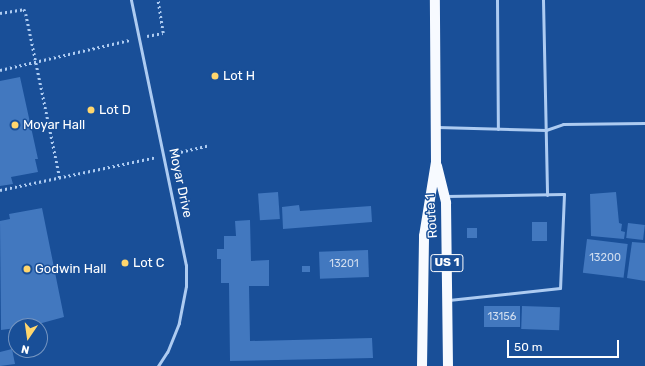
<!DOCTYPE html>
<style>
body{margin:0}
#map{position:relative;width:645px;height:366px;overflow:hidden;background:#194f98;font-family:Rubik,sans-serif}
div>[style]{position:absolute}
.building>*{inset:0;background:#4278bf;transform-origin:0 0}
.path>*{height:2.5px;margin-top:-1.25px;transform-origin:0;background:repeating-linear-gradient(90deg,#adcbf1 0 2px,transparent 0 5px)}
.lane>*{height:3px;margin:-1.5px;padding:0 1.5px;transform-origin:1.5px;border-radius:1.5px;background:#adcbf1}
.primary>*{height:10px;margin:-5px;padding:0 5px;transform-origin:5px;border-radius:5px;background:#f7faff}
.dots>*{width:11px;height:11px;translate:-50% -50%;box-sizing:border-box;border:2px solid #194f98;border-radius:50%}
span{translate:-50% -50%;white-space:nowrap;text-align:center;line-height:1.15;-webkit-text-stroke:3px #194f98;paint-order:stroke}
.number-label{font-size:11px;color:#d0ddef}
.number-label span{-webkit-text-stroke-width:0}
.shield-label span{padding:1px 3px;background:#194f98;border:1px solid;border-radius:3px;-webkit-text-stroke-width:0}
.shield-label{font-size:12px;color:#fff;font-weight:700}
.poi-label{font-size:13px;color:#fff}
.left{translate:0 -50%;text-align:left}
.street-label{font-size:13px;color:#fff}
.north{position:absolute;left:8px;top:318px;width:40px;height:40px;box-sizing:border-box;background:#194f98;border:1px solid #7595c1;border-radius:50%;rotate:193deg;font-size:11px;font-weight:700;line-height:16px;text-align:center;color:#fff}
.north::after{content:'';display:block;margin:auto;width:14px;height:18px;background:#ffd66d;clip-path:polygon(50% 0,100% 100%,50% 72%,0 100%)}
.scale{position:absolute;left:507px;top:340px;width:112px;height:18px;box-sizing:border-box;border:2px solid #fff;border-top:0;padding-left:5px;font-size:12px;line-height:14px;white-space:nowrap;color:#fff;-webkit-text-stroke:3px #194f98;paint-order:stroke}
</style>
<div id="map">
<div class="building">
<div style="clip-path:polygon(20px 77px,38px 159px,35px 159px,38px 172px,11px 177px,13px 184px,0 186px,0 81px)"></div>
<div style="left:278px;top:192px;width:27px;height:20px;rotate:86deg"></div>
<div style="clip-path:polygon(616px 192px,619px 223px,622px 224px,621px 231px,625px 232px,624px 239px,591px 236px,590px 194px)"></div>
<div style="clip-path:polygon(299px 205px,300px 211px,371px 206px,372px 222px,283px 229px,282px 207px)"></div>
<div style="clip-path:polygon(42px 208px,64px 317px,31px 326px,1px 330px,0 221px,10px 219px,9px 214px)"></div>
<div style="clip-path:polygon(250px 220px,251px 261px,269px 260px,269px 286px,249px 286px,250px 341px,372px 338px,373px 358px,230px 361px,229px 283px,221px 283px,221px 259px,217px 259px,217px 249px,224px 249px,224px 236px,236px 236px,235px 221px)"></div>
<div style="left:532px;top:222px;width:15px;height:19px"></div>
<div style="left:628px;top:223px;width:17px;height:15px;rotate:7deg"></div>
<div style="left:467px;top:228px;width:10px;height:10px"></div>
<div style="left:587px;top:239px;width:41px;height:34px;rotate:7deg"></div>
<div style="clip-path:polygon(632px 242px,645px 243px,645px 281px,627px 278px)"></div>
<div style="left:368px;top:250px;width:27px;height:49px;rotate:88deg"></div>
<div style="left:302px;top:266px;width:8px;height:6px"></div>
<div style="left:520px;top:306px;width:21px;height:36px;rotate:90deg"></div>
<div style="left:522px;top:306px;width:38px;height:23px;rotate:2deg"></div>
<div style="clip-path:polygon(12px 349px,15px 364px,0 366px,0 352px)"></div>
</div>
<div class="path">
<div style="left:0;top:13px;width:24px;rotate:-9deg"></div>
<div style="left:24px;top:9px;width:5px;rotate:68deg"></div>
<div style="left:26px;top:14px;width:167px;rotate:78.3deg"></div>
<div style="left:147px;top:36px;width:16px;rotate:-11deg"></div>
<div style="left:163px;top:33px;width:33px;rotate:-99deg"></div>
<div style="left:0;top:70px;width:133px;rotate:-13deg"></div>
<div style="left:171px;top:154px;width:37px;rotate:-13deg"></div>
<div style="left:0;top:190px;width:159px;rotate:-11.9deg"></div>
</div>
<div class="lane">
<div style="left:131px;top:0;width:271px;rotate:78.3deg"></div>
<div style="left:186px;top:265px;width:21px;rotate:90deg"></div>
<div style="left:186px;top:286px;width:38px;rotate:101deg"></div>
<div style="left:179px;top:323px;width:31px;rotate:112deg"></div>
<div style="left:167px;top:352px;width:17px;rotate:123deg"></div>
<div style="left:497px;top:0;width:129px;rotate:89.6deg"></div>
<div style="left:543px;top:0;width:195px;rotate:88.8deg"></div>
<div style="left:437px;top:127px;width:109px;rotate:1.6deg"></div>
<div style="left:546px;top:130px;width:18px;rotate:-19deg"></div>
<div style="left:563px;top:124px;width:82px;rotate:-0.7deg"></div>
<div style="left:446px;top:196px;width:118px;rotate:-1deg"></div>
<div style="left:564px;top:194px;width:94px;rotate:92.4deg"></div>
<div style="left:560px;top:288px;width:112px;rotate:173.8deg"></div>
</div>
<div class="primary">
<div style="left:437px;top:166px;width:38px;rotate:76deg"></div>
<div style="left:446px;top:203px;width:163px;rotate:89.3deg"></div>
<div style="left:422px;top:366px;width:130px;rotate:-89.1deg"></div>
<div style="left:424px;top:236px;width:75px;rotate:-80.8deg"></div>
<div style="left:436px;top:162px;width:162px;rotate:-90.4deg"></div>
</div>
<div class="dots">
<div style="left:215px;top:76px;background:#ffd66d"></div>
<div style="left:91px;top:110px;background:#ffd66d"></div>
<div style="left:15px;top:125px;background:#ffd66d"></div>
<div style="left:125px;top:263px;background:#ffd66d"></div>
<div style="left:27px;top:269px;background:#ffd66d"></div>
</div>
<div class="number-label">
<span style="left:605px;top:258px">13200</span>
<span style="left:344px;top:264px">13201</span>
<span style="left:502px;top:317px">13156</span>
</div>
<div class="shield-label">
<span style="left:447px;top:263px">US 1</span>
</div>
<div class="poi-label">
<span class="left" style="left:223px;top:76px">Lot H</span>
<span class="left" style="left:99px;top:110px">Lot D</span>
<span class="left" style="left:23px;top:125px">Moyar Hall</span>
<span class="left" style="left:133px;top:263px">Lot C</span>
<span class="left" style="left:35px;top:269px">Godwin Hall</span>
</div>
<div class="street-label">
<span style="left:180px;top:183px;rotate:78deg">Moyar Drive</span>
<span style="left:432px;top:216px;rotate:-94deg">Route 1</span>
</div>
<div class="north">N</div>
<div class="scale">50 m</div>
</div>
